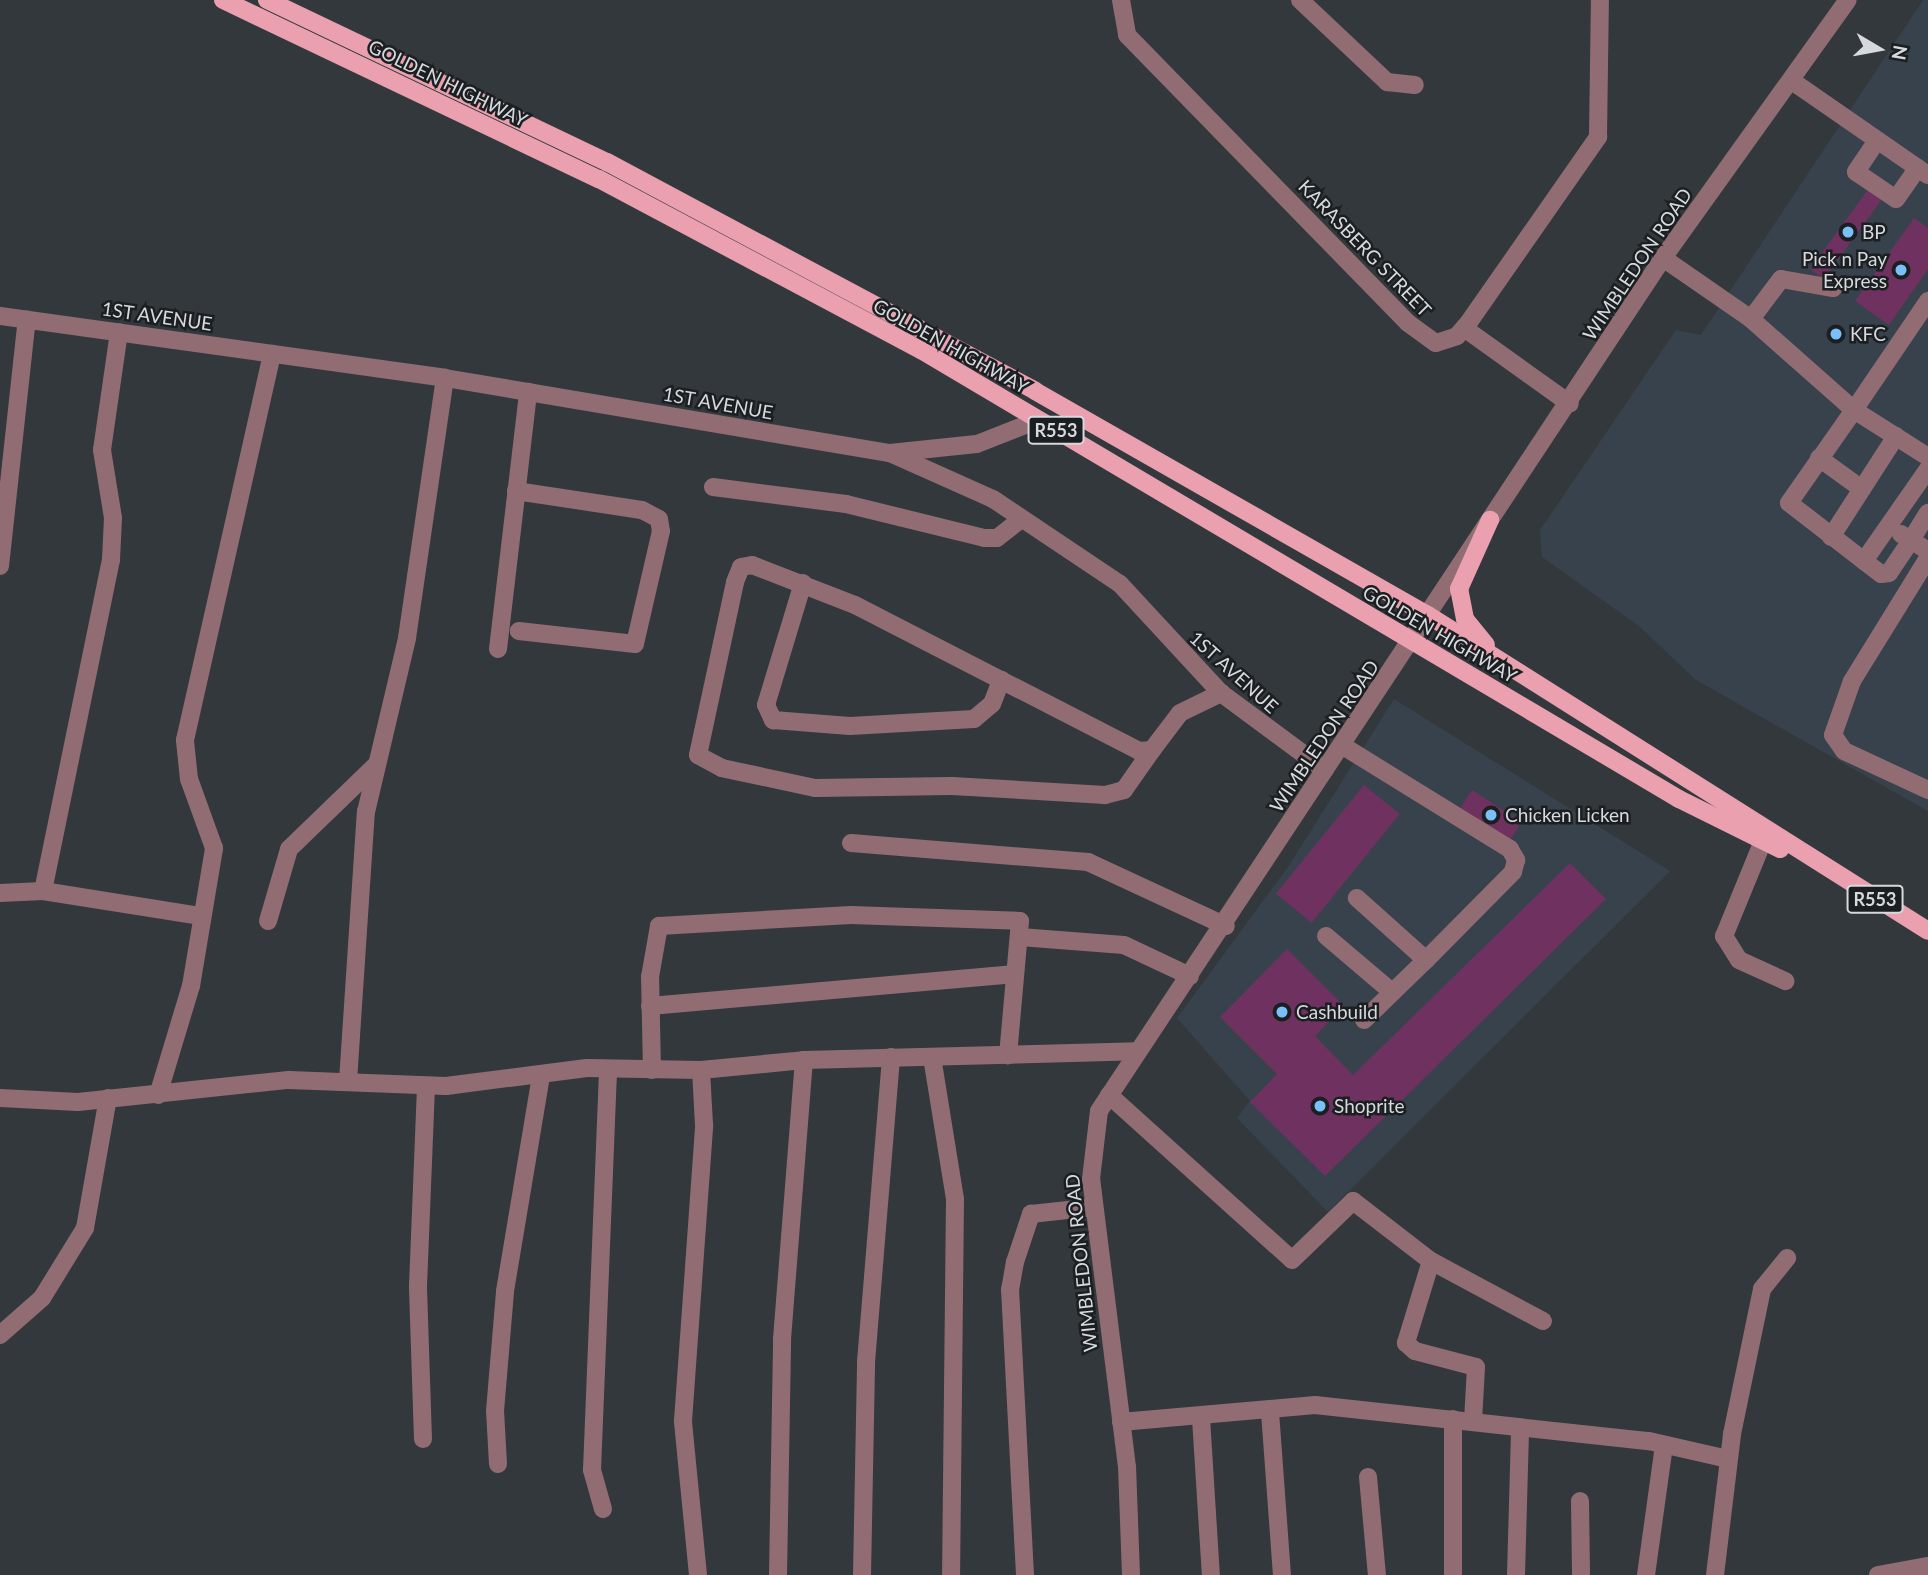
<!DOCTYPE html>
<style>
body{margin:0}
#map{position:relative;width:1928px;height:1575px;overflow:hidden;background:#33383d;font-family:Lato,sans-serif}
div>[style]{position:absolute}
.built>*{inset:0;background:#38424c}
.building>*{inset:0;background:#6f3160;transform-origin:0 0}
.minor>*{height:18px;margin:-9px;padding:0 9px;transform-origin:9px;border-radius:9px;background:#916d73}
.major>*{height:18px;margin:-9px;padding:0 9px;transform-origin:9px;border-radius:9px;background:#eaa0af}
.dots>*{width:19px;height:19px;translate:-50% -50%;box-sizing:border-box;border:4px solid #1c1f21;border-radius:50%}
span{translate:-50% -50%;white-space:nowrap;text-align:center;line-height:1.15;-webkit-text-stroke:5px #1c1f21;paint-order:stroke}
.shield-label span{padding:2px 5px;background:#1c1f21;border:2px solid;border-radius:5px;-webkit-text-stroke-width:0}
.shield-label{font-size:18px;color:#d6d9dd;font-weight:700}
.street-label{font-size:19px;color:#d6d9dd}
.poi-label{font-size:19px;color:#d6d9dd}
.left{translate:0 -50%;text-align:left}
.right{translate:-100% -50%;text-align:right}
.north{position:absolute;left:1844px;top:14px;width:70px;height:70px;-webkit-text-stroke:5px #1c1f21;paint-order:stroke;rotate:100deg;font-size:19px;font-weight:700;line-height:28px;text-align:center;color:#d6d9dd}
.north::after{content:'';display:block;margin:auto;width:24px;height:32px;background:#d6d9dd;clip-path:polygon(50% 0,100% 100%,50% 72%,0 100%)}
</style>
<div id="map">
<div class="built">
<div style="clip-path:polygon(1923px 0,1928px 0,1928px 811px,1696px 680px,1639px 626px,1542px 557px,1540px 530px,1676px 330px,1701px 335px)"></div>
<div style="clip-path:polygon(1394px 699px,1670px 871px,1328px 1212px,1237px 1118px,1250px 1101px,1177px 1018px,1288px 867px)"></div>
</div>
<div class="building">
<div style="left:1869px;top:188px;width:17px;height:100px;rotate:36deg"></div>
<div style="clip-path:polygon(1914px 218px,1928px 228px,1928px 269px,1889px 325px,1855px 301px)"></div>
<div style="left:1364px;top:785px;width:46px;height:140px;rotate:39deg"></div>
<div style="left:1472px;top:790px;width:59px;height:22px;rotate:33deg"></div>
<div style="clip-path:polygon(1570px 863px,1606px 899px,1325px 1176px,1250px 1102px,1277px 1074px,1220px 1017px,1287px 949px,1344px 1006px,1315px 1036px,1353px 1075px)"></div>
</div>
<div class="minor">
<div style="left:1121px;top:0;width:36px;rotate:80deg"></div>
<div style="left:1127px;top:35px;width:402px;rotate:45.7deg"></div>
<div style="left:1408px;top:323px;width:34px;rotate:36deg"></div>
<div style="left:1436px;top:343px;width:22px;rotate:-18deg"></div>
<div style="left:1457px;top:336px;width:18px;rotate:-49deg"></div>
<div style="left:1469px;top:322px;width:226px;rotate:-55.1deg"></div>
<div style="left:1598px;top:137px;width:137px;rotate:-89.2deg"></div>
<div style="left:1300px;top:0;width:120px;rotate:43.3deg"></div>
<div style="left:1387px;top:82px;width:28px;rotate:6deg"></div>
<div style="left:1792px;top:81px;width:165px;rotate:34.7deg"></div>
<div style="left:1876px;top:142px;width:36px;rotate:124deg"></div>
<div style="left:1856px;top:172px;width:48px;rotate:34deg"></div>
<div style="left:1896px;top:199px;width:38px;rotate:-55deg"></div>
<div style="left:1663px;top:258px;width:107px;rotate:34.7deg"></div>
<div style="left:1751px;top:319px;width:137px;rotate:41.5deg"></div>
<div style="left:1854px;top:410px;width:132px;rotate:-55.8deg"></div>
<div style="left:0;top:316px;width:449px;rotate:7.9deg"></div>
<div style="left:445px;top:378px;width:451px;rotate:9.6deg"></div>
<div style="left:890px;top:453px;width:113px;rotate:24.1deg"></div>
<div style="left:993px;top:499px;width:153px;rotate:33.8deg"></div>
<div style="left:1120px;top:584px;width:149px;rotate:47.2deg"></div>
<div style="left:1221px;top:693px;width:129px;rotate:36.5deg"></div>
<div style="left:1751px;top:319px;width:50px;rotate:-53.1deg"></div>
<div style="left:1781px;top:279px;width:53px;rotate:9.8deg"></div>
<div style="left:1464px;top:328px;width:130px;rotate:35.6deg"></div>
<div style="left:890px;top:453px;width:87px;rotate:-5.9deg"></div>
<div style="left:977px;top:444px;width:66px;rotate:-21.5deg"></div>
<div style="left:1928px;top:457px;width:88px;rotate:-147.6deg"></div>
<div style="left:1854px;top:410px;width:113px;rotate:125deg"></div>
<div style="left:1789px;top:503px;width:116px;rotate:37.7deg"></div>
<div style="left:1881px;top:574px;width:8px;rotate:-7deg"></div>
<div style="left:1889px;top:573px;width:40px;rotate:-56deg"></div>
<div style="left:1911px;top:540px;width:20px;rotate:33deg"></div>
<div style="left:1819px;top:458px;width:53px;rotate:35.8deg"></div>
<div style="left:713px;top:487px;width:134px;rotate:7.3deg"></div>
<div style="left:846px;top:504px;width:142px;rotate:13.8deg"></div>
<div style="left:984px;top:538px;width:13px"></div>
<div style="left:997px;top:538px;width:28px;rotate:-38deg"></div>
<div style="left:516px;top:491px;width:127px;rotate:8.6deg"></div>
<div style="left:642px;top:510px;width:19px;rotate:28deg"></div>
<div style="left:659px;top:519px;width:12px;rotate:81deg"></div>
<div style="left:661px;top:531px;width:116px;rotate:103deg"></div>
<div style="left:635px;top:644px;width:117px;rotate:-173.6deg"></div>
<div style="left:1901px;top:534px;width:12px;rotate:31deg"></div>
<div style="left:1911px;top:540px;width:32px;rotate:-58deg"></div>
<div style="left:1831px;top:537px;width:120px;rotate:-57.2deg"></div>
<div style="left:1928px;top:558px;width:145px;rotate:121.7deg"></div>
<div style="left:1852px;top:681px;width:57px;rotate:109.4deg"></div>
<div style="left:1833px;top:735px;width:19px;rotate:55deg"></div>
<div style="left:1844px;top:751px;width:93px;rotate:24.9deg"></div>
<div style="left:1864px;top:561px;width:112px;rotate:-55.2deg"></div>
<div style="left:0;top:566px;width:248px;rotate:-83.8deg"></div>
<div style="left:803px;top:583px;width:127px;rotate:106.9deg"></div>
<div style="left:766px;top:705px;width:17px;rotate:65deg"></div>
<div style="left:773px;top:720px;width:77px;rotate:4.5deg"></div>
<div style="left:850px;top:726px;width:124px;rotate:-3.2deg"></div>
<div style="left:974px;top:719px;width:23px;rotate:-40deg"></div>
<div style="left:992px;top:704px;width:26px;rotate:-69deg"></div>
<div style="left:498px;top:649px;width:259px;rotate:-83.3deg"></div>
<div style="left:1343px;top:746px;width:196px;rotate:31.7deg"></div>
<div style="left:1510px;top:849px;width:13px;rotate:61deg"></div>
<div style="left:1516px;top:860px;width:12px;rotate:104deg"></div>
<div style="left:1513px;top:872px;width:124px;rotate:134.7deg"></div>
<div style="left:1426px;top:960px;width:93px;rotate:-138.1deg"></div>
<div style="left:1152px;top:750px;width:49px;rotate:125deg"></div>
<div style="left:1124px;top:790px;width:20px;rotate:165deg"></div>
<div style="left:1105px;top:795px;width:153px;rotate:-176.6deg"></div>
<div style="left:952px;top:786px;width:137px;rotate:179.2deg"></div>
<div style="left:815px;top:788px;width:95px;rotate:-167.9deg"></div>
<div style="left:722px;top:768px;width:27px;rotate:-152deg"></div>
<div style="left:698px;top:755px;width:177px;rotate:-77.9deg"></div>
<div style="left:735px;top:582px;width:16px;rotate:-68deg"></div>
<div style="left:741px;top:567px;width:11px;rotate:-10deg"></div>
<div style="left:752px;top:565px;width:110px;rotate:21.2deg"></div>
<div style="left:855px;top:605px;width:319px;rotate:27.2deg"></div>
<div style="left:1139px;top:751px;width:13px;rotate:-4deg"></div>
<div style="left:1152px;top:750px;width:46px;rotate:-52.9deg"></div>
<div style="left:1180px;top:713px;width:46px;rotate:-26deg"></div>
<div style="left:1763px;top:841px;width:103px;rotate:112.3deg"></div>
<div style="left:1724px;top:936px;width:28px;rotate:58deg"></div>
<div style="left:1739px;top:960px;width:51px;rotate:24.5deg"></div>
<div style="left:851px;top:843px;width:238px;rotate:4.6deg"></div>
<div style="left:1088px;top:862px;width:152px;rotate:24.9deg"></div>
<div style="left:43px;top:891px;width:338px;rotate:-78.4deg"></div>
<div style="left:111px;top:560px;width:42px;rotate:-87.3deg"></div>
<div style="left:113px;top:518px;width:69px;rotate:-99.2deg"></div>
<div style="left:102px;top:450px;width:119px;rotate:-81.8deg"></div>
<div style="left:0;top:893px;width:43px;rotate:-2.7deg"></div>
<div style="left:43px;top:891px;width:160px;rotate:9deg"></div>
<div style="left:268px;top:921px;width:75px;rotate:-73.7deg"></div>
<div style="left:289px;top:849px;width:122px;rotate:-44deg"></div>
<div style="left:1326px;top:936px;width:87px;rotate:40.3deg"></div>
<div style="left:1020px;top:937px;width:104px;rotate:4.4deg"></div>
<div style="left:1124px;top:945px;width:73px;rotate:25.2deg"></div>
<div style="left:650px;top:1006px;width:364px;rotate:-5deg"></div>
<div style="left:1364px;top:1020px;width:86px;rotate:-44.1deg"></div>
<div style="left:932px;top:1057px;width:144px;rotate:80.8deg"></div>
<div style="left:955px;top:1199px;width:376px;rotate:90.6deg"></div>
<div style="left:652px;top:1070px;width:93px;rotate:-91.2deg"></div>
<div style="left:650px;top:977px;width:52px;rotate:-80deg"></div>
<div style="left:659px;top:926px;width:192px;rotate:-3.3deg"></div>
<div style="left:851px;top:915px;width:169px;rotate:2deg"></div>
<div style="left:1020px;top:921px;width:135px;rotate:95.1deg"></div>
<div style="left:348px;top:1081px;width:270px;rotate:-86.2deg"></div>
<div style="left:366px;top:812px;width:179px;rotate:-76.7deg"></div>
<div style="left:407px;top:638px;width:263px;rotate:-81.7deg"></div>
<div style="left:158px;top:1095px;width:114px;rotate:-73.2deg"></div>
<div style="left:191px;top:986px;width:140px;rotate:-80.5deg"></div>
<div style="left:214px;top:848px;width:73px;rotate:-109.9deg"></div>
<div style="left:189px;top:779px;width:39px;rotate:-96deg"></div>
<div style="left:185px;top:740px;width:396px;rotate:-77.3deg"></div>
<div style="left:1109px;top:1095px;width:246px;rotate:42deg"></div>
<div style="left:1292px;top:1260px;width:85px;rotate:-44deg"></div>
<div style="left:1353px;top:1201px;width:98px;rotate:37.6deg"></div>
<div style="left:1431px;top:1261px;width:127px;rotate:28.2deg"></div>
<div style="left:0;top:1098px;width:78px;rotate:2.9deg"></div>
<div style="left:78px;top:1102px;width:212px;rotate:-6deg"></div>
<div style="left:289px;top:1080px;width:157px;rotate:2.2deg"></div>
<div style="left:446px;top:1086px;width:142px;rotate:-7.3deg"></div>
<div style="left:587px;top:1068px;width:114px;rotate:1deg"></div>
<div style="left:701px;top:1070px;width:103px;rotate:-5.5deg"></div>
<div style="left:804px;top:1060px;width:333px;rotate:-1.5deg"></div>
<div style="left:1431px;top:1261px;width:86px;rotate:107deg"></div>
<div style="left:1406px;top:1343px;width:12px;rotate:42deg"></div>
<div style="left:1415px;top:1351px;width:63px;rotate:14.7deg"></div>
<div style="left:1476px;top:1367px;width:54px;rotate:93.2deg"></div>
<div style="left:0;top:1335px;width:56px;rotate:-41.4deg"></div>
<div style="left:42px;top:1298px;width:82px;rotate:-58.4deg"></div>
<div style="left:85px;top:1228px;width:132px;rotate:-80deg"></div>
<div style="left:1270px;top:1412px;width:163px;rotate:85.8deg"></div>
<div style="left:1201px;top:1418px;width:157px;rotate:86.4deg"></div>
<div style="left:1453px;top:1419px;width:156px;rotate:90deg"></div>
<div style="left:1121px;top:1422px;width:195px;rotate:-5deg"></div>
<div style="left:1315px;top:1405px;width:336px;rotate:6.2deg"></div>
<div style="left:1649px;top:1441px;width:81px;rotate:12.8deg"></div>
<div style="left:423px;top:1439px;width:153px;rotate:-91.9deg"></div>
<div style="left:418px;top:1286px;width:200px;rotate:-87.7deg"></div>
<div style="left:498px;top:1464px;width:53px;rotate:-93.2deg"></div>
<div style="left:495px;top:1411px;width:120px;rotate:-85.2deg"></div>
<div style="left:505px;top:1291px;width:219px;rotate:-80.5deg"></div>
<div style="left:1368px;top:1477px;width:98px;rotate:84.8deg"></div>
<div style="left:1580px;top:1501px;width:74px;rotate:89.2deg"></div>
<div style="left:603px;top:1509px;width:41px;rotate:-105.8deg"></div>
<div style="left:592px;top:1470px;width:401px;rotate:-87.7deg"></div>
<div style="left:698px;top:1575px;width:155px;rotate:-95.6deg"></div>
<div style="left:683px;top:1421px;width:297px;rotate:-85.9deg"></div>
<div style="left:704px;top:1125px;width:55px;rotate:-93.1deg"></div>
<div style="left:778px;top:1575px;width:236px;rotate:-89deg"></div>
<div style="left:782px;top:1339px;width:280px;rotate:-85.5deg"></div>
<div style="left:862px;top:1575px;width:213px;rotate:-88.9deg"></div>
<div style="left:866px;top:1362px;width:306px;rotate:-85.3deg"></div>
<div style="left:1025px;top:1575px;width:285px;rotate:-93deg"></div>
<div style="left:1010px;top:1290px;width:28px;rotate:-80deg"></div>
<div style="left:1015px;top:1262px;width:51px;rotate:-71.6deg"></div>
<div style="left:1031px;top:1214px;width:63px;rotate:-6.3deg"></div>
<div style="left:1131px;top:1575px;width:108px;rotate:-92.1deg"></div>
<div style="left:1127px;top:1467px;width:290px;rotate:-97.1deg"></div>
<div style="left:1091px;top:1179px;width:68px;rotate:-83.3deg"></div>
<div style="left:1099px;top:1111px;width:1023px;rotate:-56.53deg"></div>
<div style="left:1663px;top:258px;width:317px;rotate:-54.4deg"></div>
<div style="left:1516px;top:1575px;width:146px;rotate:-88.4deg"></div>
<div style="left:1646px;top:1575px;width:131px;rotate:-82.1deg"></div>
<div style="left:1715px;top:1575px;width:142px;rotate:-83.1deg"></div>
<div style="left:1732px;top:1434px;width:148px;rotate:-78.3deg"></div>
<div style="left:1762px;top:1289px;width:40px;rotate:-51deg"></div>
<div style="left:1878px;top:1575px;width:51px;rotate:-10.2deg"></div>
</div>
<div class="major">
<div style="left:223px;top:0;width:416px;rotate:25.5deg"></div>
<div style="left:599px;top:179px;width:365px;rotate:28deg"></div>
<div style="left:921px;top:350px;width:881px;rotate:30.64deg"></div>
<div style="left:1679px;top:799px;width:113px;rotate:26.3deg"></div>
<div style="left:267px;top:0;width:377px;rotate:25.5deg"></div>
<div style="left:607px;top:162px;width:485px;rotate:28.1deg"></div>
<div style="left:1035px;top:391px;width:452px;rotate:29.7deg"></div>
<div style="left:1428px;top:615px;width:591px;rotate:32.29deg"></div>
<div style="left:1486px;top:645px;width:33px;rotate:-129deg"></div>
<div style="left:1465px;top:619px;width:31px;rotate:-101deg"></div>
<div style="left:1459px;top:589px;width:76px;rotate:-65.8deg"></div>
</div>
<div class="dots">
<div style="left:1848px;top:232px;background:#7abff8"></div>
<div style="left:1901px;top:270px;background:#7abff8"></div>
<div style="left:1836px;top:334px;background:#7abff8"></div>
<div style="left:1491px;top:815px;background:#7abff8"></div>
<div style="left:1282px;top:1012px;background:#7abff8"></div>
<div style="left:1320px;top:1106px;background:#7abff8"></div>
</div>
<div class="shield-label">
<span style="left:1056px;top:430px">R553</span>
<span style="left:1875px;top:899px">R553</span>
</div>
<div class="street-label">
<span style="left:448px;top:83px;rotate:26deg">GOLDEN HIGHWAY</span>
<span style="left:1365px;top:248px;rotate:46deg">KARASBERG STREET</span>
<span style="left:1637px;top:264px;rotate:-56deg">WIMBLEDON ROAD</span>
<span style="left:157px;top:316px;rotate:8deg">1ST AVENUE</span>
<span style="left:951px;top:346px;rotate:29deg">GOLDEN HIGHWAY</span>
<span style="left:718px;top:403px;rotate:10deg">1ST AVENUE</span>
<span style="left:1440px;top:634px;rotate:30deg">GOLDEN HIGHWAY</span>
<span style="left:1234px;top:672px;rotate:42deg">1ST AVENUE</span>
<span style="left:1324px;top:736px;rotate:-56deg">WIMBLEDON ROAD</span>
<span style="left:1081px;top:1263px;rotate:-96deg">WIMBLEDON ROAD</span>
</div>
<div class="poi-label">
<span class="left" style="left:1862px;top:232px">BP</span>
<span class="right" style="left:1887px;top:270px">Pick n Pay<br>Express</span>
<span class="left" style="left:1850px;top:334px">KFC</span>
<span class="left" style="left:1505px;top:815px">Chicken Licken</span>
<span class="left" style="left:1296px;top:1012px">Cashbuild</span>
<span class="left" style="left:1334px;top:1106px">Shoprite</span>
</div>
<div class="north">N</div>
</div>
